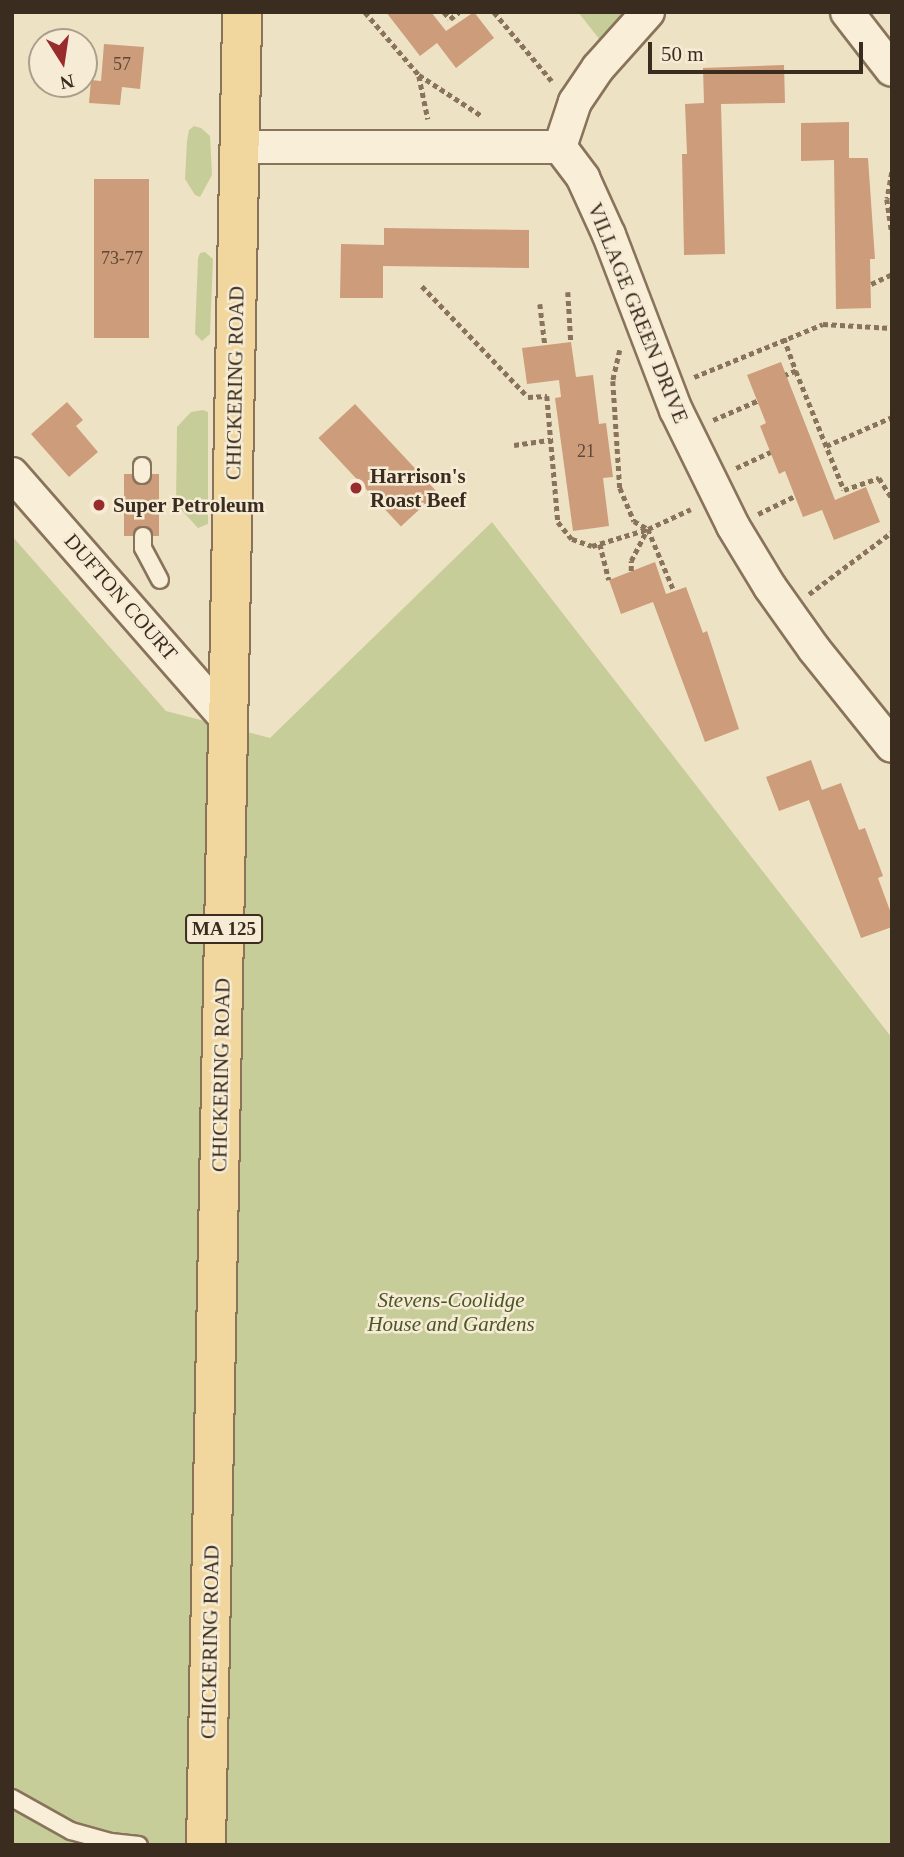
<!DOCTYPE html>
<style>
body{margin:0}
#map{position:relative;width:904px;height:1857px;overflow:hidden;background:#eee2c5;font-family:"Times New Roman",serif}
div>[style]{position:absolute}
.green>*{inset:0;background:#c7cd99}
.building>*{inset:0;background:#cc9c7b;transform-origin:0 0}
.path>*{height:4.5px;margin-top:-2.25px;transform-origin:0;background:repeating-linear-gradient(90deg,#89735b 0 5px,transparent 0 8.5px)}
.roads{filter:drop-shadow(2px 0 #89735b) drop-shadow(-2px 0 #89735b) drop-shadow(0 2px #89735b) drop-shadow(0 -2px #89735b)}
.lane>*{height:16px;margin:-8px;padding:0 8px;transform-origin:8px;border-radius:8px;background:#f9efd9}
.street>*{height:32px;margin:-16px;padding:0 16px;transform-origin:16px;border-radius:16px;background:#f9efd9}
.primary>*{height:38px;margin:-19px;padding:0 19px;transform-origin:19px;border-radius:19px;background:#f1d69d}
.dots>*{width:19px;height:19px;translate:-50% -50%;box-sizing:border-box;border:4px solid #f6ecd5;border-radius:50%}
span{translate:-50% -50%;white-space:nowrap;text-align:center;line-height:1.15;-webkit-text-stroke:5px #f6ecd5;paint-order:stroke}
.number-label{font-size:18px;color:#5e4836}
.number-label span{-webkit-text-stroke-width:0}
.shield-label span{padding:2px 5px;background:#f6ecd5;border:2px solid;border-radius:5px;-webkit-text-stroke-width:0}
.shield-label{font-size:19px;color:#3a2c1f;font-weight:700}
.street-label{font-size:21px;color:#3a2c1f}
.poi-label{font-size:21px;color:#3a2c1f;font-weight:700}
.left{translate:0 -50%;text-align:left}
.park-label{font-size:21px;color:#4a5625;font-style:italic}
.frame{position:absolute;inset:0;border:14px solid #3a2c1f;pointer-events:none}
.north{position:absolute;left:28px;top:28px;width:70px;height:70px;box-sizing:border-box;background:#f6ecd5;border:2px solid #ab9f8c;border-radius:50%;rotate:168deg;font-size:19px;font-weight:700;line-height:28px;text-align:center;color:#3a2c1f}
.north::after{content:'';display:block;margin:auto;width:24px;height:32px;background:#982b2c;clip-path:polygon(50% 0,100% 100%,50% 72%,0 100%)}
.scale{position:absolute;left:648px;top:42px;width:215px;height:32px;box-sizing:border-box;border:4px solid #3a2c1f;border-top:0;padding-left:9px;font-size:21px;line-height:24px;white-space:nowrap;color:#3a2c1f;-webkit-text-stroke:5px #f6ecd5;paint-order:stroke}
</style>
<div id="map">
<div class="green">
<div style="clip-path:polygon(578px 12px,626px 12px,600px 40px)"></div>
<div style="clip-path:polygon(194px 126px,201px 128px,210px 136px,212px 175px,200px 197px,195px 195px,185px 179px,187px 141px,189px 130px)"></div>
<div style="clip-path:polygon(205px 252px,213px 259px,210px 334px,202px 341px,195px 334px,198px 258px,200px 253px)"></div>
<div style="clip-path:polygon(203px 410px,208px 412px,208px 524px,198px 528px,176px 504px,177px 427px,191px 412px)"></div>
<div style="clip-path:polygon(492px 522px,892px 1038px,892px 1845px,12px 1845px,12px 536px,166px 711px,270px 738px)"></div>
</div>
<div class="building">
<div style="clip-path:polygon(386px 12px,431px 12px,446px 31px,474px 12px,494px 38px,456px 68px,437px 43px,420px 56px)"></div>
<div style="clip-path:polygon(104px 44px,144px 47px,140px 89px,122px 87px,120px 105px,89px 103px,91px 80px,101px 81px)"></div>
<div style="clip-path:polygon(784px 65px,785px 103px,721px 104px,725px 254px,684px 255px,682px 154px,687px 154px,685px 104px,704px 103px,703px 68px)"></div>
<div style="clip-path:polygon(849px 122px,849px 158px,868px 158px,875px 259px,870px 259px,871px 308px,836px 309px,834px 160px,801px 161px,801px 123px)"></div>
<div style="left:94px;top:179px;width:55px;height:159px"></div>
<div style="clip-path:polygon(384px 228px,529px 230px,529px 268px,383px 266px,383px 298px,340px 298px,341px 244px,384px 245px)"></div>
<div style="clip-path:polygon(571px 342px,576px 377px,593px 375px,599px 424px,606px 423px,613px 477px,603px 478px,609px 526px,573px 531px,555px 398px,561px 397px,559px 380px,527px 384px,522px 348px)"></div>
<div style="clip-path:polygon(781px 362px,835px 500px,866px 487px,880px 522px,834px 540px,822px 510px,803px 517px,785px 471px,779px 474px,760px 426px,766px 423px,747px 375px)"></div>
<div style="clip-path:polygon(67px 402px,83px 420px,76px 426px,98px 452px,69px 477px,31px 434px)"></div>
<div style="left:355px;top:404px;width:121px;height:50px;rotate:47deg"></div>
<div style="left:159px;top:474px;width:62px;height:35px;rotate:90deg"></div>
<div style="clip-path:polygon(655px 562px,666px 594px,686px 587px,703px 633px,707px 631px,739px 729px,705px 742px,653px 602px,621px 614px,609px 580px)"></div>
<div style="clip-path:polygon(811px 760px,822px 790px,841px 783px,859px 830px,865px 828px,883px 876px,878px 878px,892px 916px,892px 927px,861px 938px,809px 800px,779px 811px,766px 777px)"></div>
</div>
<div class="path">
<div style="left:365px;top:12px;width:83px;rotate:49.4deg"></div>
<div style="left:419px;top:75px;width:75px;rotate:33.1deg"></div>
<div style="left:444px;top:12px;width:9px;rotate:49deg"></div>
<div style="left:450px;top:19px;width:11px;rotate:-38deg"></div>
<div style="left:494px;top:12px;width:90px;rotate:50deg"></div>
<div style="left:419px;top:76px;width:44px;rotate:78.2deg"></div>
<div style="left:892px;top:172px;width:27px;rotate:100deg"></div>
<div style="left:887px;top:199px;width:34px;rotate:82deg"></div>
<div style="left:871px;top:284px;width:23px;rotate:-25deg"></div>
<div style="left:422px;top:286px;width:153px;rotate:46.3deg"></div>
<div style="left:528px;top:397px;width:19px;rotate:-3deg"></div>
<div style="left:547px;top:396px;width:126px;rotate:85deg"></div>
<div style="left:558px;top:522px;width:22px;rotate:51deg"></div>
<div style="left:572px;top:539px;width:21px;rotate:19deg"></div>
<div style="left:592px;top:546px;width:59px;rotate:-16.9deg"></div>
<div style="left:648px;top:529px;width:47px;rotate:-24.9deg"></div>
<div style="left:568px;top:292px;width:50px;rotate:86.6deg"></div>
<div style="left:540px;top:304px;width:41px;rotate:83deg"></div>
<div style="left:784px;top:338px;width:35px;rotate:70deg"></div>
<div style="left:796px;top:371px;width:11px;rotate:158deg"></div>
<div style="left:620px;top:350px;width:32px;rotate:103deg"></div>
<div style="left:613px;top:381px;width:107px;rotate:86.3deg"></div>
<div style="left:620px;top:488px;width:36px;rotate:67deg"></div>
<div style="left:634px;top:521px;width:16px;rotate:30deg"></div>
<div style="left:648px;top:529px;width:67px;rotate:67.2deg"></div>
<div style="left:796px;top:371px;width:128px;rotate:68deg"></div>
<div style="left:844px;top:490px;width:37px;rotate:-19deg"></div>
<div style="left:879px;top:478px;width:24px;rotate:57deg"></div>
<div style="left:694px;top:377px;width:139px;rotate:-22.3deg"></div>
<div style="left:823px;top:324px;width:69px;rotate:3.3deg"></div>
<div style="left:713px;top:420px;width:48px;rotate:-23.4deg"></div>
<div style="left:514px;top:445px;width:37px;rotate:-8deg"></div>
<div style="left:826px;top:446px;width:72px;rotate:-23.7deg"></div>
<div style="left:736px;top:468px;width:38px;rotate:-25deg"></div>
<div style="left:758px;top:514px;width:41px;rotate:-25.9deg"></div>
<div style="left:600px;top:544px;width:37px;rotate:76deg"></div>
<div style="left:631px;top:571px;width:10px;rotate:-90deg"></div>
<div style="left:631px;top:561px;width:36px;rotate:-63deg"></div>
<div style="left:809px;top:594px;width:104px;rotate:-36.8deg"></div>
</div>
<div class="roads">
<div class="lane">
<div style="left:142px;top:466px;width:9px;rotate:90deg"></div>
<div style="left:143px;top:536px;width:12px;rotate:90deg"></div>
<div style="left:143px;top:548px;width:36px;rotate:62deg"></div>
<div style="left:12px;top:1798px;width:68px;rotate:29.2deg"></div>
<div style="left:71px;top:1831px;width:41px;rotate:15.4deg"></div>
<div style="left:111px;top:1842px;width:28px;rotate:6deg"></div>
</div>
<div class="street">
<div style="left:847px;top:12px;width:73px;rotate:52.2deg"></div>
<div style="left:240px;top:147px;width:320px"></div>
<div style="left:560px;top:147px;width:39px;rotate:53deg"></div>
<div style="left:583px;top:178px;width:63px;rotate:65.5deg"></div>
<div style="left:609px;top:235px;width:187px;rotate:69.1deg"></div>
<div style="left:676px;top:410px;width:129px;rotate:63.8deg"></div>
<div style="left:733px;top:526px;width:71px;rotate:58.8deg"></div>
<div style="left:770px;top:587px;width:76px;rotate:54.6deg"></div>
<div style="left:814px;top:649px;width:124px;rotate:51.2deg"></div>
<div style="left:560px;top:147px;width:47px;rotate:-71.6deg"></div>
<div style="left:575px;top:102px;width:41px;rotate:-55.9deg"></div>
<div style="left:598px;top:68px;width:75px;rotate:-48.2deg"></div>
<div style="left:12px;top:474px;width:328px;rotate:48.8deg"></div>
</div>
<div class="primary">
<div style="left:206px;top:1845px;width:1833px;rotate:-88.87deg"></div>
</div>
</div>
<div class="dots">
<div style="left:356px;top:488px;background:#982b2c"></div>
<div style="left:99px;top:505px;background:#982b2c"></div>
</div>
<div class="number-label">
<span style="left:122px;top:64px">57</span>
<span style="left:122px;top:258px">73-77</span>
<span style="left:586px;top:451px">21</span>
</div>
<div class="shield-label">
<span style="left:224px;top:929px">MA 125</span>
</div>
<div class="street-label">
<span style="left:638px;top:313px;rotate:68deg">VILLAGE GREEN DRIVE</span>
<span style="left:235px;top:383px;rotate:-89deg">CHICKERING ROAD</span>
<span style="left:121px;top:597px;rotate:49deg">DUFTON COURT</span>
<span style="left:221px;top:1075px;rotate:-89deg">CHICKERING ROAD</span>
<span style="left:210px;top:1642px;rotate:-89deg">CHICKERING ROAD</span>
</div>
<div class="poi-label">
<span class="left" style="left:370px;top:488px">Harrison's<br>Roast Beef</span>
<span class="left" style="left:113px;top:505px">Super Petroleum</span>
</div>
<div class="park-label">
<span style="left:451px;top:1312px">Stevens-Coolidge<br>House and Gardens</span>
</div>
<div class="frame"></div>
<div class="north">N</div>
<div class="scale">50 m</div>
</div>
